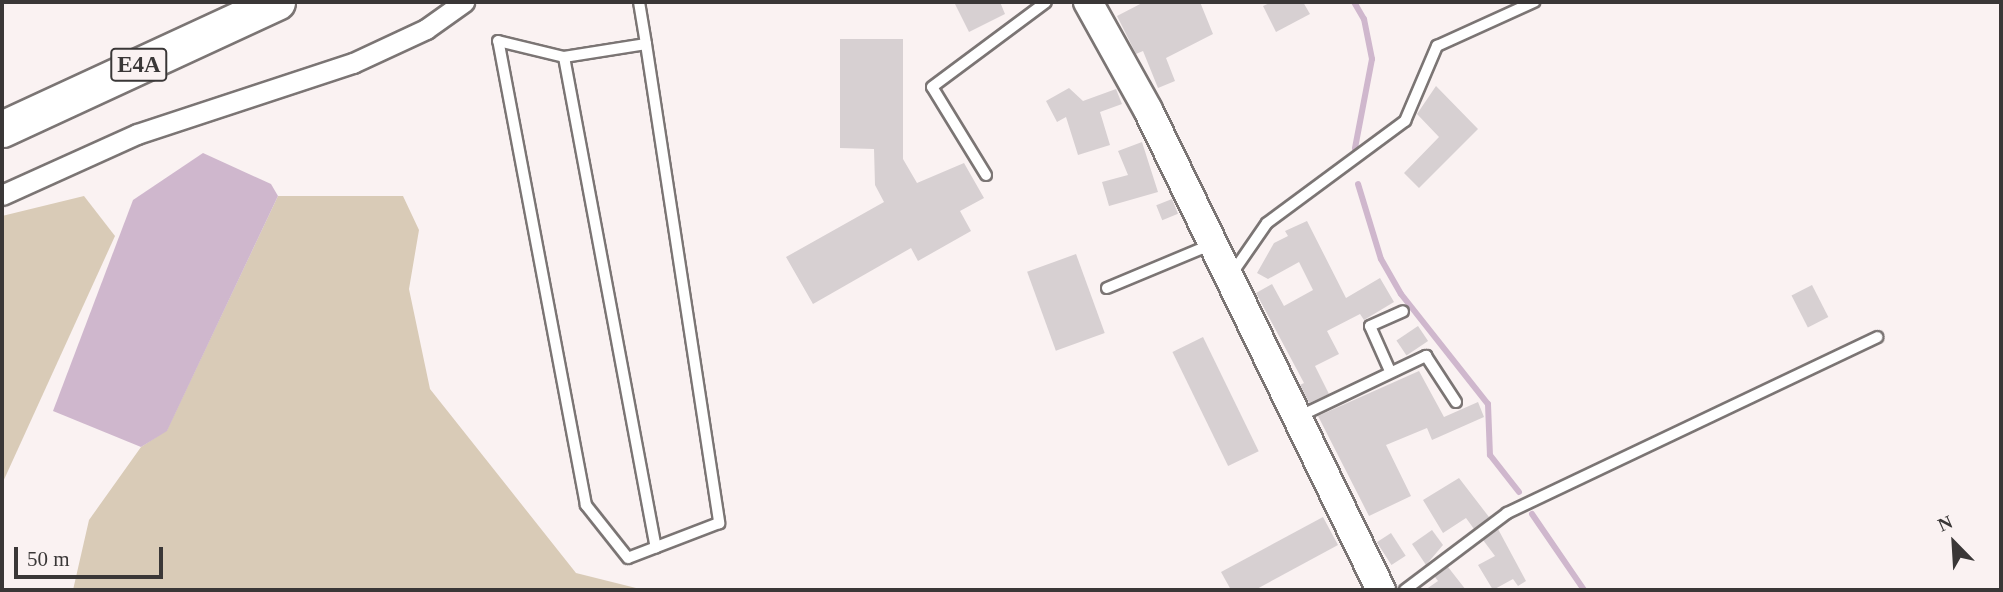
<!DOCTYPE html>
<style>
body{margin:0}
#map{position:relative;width:2003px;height:592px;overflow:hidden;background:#faf2f2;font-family:Georgia,serif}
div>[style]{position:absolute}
.green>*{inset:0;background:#d9cbb7}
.water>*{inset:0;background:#cfb7cd}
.stream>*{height:6px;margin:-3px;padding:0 3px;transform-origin:3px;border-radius:3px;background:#cfb7cd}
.building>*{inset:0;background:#d7d0d2;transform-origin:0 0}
.roads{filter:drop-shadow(2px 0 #7b7574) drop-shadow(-2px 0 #7b7574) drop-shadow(0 2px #7b7574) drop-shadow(0 -2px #7b7574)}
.lane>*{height:10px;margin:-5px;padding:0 5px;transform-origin:5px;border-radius:5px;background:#fff}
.street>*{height:19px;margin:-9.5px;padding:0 9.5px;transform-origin:9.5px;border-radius:9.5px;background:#fff}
.secondary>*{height:28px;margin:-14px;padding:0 14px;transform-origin:14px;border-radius:14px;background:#fff}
.highway>*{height:35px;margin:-17.5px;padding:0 17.5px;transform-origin:17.5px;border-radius:17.5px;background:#fff}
span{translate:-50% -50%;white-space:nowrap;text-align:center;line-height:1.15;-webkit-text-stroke:7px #faf2f2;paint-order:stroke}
.shield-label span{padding:2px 5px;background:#faf2f2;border:2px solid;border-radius:5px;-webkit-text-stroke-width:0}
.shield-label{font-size:23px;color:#3a3737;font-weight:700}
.frame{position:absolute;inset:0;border:4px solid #3a3737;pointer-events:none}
.north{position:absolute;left:1919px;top:508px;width:70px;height:70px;-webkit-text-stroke:5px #faf2f2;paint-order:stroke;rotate:336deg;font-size:19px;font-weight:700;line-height:28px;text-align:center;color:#3a3737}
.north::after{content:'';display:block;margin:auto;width:24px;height:32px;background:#3a3737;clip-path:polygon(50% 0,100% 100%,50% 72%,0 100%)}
.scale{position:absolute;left:14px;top:547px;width:149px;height:32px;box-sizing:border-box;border:4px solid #3a3737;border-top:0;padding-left:9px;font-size:21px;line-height:24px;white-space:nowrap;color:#3a3737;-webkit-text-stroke:5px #faf2f2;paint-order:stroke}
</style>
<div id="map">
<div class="green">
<div style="clip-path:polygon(84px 196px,115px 236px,2px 484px,2px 216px)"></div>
<div style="clip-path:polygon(278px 196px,403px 196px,419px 230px,409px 289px,430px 389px,576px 573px,644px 590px,73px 590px,89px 520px,141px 447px,167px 430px)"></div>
</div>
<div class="water">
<div style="clip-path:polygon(203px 153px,271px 184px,278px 196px,167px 431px,141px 447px,53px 411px,133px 200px)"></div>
</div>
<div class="stream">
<div style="left:1354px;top:2px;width:20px;rotate:60deg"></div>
<div style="left:1364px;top:19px;width:41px;rotate:78.7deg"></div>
<div style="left:1372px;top:59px;width:91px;rotate:100.8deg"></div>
<div style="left:1358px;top:184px;width:78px;rotate:73deg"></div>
<div style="left:1381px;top:259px;width:40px;rotate:60.3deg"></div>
<div style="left:1401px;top:294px;width:140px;rotate:51.7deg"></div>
<div style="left:1488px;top:404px;width:51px;rotate:87.8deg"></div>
<div style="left:1490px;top:455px;width:47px;rotate:51.9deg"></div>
<div style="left:1532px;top:514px;width:92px;rotate:55.6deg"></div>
</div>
<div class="building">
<div style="clip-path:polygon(954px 2px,1000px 2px,1005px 14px,969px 32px)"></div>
<div style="clip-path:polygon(1144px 2px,1200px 2px,1213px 34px,1166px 58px,1175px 81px,1158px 88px,1143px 51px,1136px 54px,1117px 16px)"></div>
<div style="clip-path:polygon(1272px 2px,1303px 2px,1310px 14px,1276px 32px,1263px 6px)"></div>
<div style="clip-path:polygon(840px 39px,903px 39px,903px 159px,917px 183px,964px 163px,984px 198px,960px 211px,971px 231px,918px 261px,911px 248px,813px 304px,786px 257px,884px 202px,875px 185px,874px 149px,840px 148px)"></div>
<div style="clip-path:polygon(1436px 86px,1478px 129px,1419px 188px,1404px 173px,1439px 137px,1417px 114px)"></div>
<div style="clip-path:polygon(1069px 88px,1083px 101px,1116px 89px,1122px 104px,1100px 112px,1110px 145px,1078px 155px,1066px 117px,1057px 122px,1046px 101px)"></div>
<div style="clip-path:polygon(1142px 142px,1158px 192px,1109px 206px,1102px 182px,1128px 175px,1118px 151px)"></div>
<div style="left:1172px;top:199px;width:16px;height:17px;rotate:68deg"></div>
<div style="clip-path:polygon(1307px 221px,1346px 298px,1380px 278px,1394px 302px,1364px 320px,1360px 314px,1327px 331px,1339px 354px,1315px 366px,1329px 394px,1309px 403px,1300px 385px,1304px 383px,1256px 293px,1272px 284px,1284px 306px,1313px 290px,1299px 262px,1268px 279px,1257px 273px,1274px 243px,1288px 236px,1285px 231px)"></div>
<div style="left:1076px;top:254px;width:84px;height:52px;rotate:70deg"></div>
<div style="left:1812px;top:285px;width:36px;height:23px;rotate:63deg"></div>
<div style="left:1418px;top:326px;width:18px;height:26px;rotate:56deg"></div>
<div style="left:1203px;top:337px;width:127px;height:34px;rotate:64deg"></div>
<div style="clip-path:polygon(1419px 371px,1444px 417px,1478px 402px,1484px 417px,1432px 440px,1427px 428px,1386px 445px,1411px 496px,1369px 516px,1318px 416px)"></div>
<div style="clip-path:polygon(1459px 478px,1489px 517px,1474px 529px,1466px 518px,1443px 533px,1423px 500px)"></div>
<div style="clip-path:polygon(1323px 517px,1338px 545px,1255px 590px,1231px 590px,1221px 572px)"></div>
<div style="clip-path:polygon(1498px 529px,1526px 581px,1518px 586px,1513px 579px,1493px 590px,1478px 565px,1495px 556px,1483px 540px)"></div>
<div style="clip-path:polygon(1432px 530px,1443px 545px,1426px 565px,1412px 544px)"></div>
<div style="left:1391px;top:533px;width:27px;height:17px;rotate:57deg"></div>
<div style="clip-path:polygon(1448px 567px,1466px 590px,1425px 590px,1438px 581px,1435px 577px)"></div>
</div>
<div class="roads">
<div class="lane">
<div style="left:639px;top:2px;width:43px;rotate:80.5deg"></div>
<div style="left:646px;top:44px;width:485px;rotate:81.3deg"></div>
<div style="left:719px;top:523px;width:97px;rotate:159deg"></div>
<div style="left:628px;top:558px;width:68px;rotate:-128.4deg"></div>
<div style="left:586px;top:505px;width:472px;rotate:-100.7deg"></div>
<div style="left:498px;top:41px;width:68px;rotate:13.6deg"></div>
<div style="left:564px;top:57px;width:83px;rotate:-9deg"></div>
<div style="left:564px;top:57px;width:499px;rotate:79.4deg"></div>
<div style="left:986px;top:175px;width:103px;rotate:-121.5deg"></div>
<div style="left:932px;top:87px;width:142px;rotate:-36.7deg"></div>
<div style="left:1231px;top:275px;width:63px;rotate:-55.3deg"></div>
<div style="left:1267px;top:223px;width:172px;rotate:-36.5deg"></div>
<div style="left:1405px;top:121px;width:82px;rotate:-66.9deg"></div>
<div style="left:1437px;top:46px;width:107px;rotate:-24.4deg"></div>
<div style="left:1107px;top:288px;width:112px;rotate:-22.7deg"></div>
<div style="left:1390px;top:371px;width:49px;rotate:-114deg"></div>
<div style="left:1370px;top:326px;width:36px;rotate:-24deg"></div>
<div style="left:1300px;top:416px;width:140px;rotate:-25.5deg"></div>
<div style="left:1426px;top:356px;width:55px;rotate:56.9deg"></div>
<div style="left:1405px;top:590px;width:128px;rotate:-37deg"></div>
<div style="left:1507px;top:513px;width:410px;rotate:-25.4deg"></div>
</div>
<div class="street">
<div style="left:2px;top:195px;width:148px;rotate:-24.3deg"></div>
<div style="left:137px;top:134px;width:227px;rotate:-18.2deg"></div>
<div style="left:353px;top:63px;width:81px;rotate:-25deg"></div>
<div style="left:426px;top:29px;width:47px;rotate:-35.4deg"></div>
</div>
<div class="secondary">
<div style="left:1088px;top:2px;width:124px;rotate:60.9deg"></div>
<div style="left:1148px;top:110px;width:534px;rotate:64.11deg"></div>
</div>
<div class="highway">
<div style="left:2px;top:129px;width:303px;rotate:-24.8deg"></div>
</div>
</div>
<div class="shield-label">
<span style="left:139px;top:65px">E4A</span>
</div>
<div class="frame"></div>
<div class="north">N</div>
<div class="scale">50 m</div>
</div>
